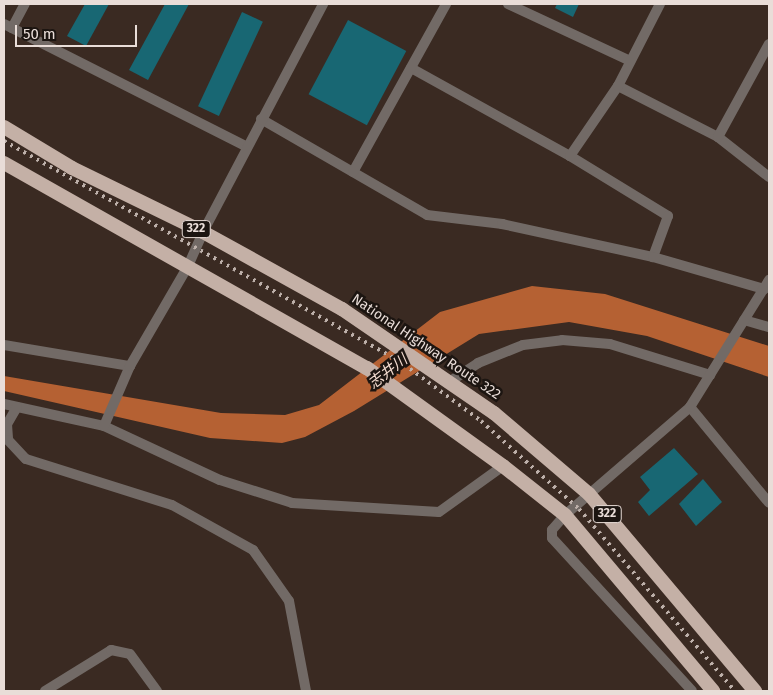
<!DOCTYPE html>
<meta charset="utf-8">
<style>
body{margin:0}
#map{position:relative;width:773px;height:695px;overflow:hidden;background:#3a2a22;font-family:"Fira Sans","Noto Sans JP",sans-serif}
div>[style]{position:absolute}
.water>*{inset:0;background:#b56133}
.building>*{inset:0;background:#186773;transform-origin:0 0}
.minor>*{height:10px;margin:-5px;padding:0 5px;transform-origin:5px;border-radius:5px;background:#726a66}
.tertiary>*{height:10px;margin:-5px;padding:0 5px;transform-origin:5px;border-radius:5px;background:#726a66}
.trunk>*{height:14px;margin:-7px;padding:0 7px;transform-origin:7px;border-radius:7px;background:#c4b0a6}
.rail>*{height:4px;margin-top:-2px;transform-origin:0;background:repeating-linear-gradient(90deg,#bdb0aa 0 2.5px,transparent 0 7.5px)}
span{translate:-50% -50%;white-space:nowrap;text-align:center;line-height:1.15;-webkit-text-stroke:5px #1c1511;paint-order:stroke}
.shield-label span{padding:1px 4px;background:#1c1511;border:1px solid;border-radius:4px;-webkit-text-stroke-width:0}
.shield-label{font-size:12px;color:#e9ddd8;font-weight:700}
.street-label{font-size:14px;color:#e9ddd8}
.water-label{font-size:15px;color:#f5ddd1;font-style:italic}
.frame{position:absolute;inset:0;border:5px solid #e9ddd8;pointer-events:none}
.scale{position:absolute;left:15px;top:25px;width:122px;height:22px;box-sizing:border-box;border:2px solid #e9ddd8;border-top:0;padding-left:6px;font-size:15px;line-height:18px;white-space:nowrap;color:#e9ddd8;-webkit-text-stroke:4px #1c1511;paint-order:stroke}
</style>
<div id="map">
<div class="water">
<div style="clip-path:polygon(532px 286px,605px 294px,769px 346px,769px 377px,647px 336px,569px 322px,479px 334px,354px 411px,305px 437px,282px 443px,210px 438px,4px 391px,4px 376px,221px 413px,285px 415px,319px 405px,440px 312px)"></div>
</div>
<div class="building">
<div style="clip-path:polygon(85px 4px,109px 4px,86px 46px,67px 36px)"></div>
<div style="clip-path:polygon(165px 4px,189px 4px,148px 80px,129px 70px)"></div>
<div style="clip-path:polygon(557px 4px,579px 4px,573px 17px,555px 8px)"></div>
<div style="left:242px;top:12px;width:23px;height:104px;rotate:25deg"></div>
<div style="left:348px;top:20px;width:66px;height:84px;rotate:28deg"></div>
<div style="clip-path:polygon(674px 448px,698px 474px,649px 516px,638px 502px,650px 490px,640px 477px)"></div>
<div style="clip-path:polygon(703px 479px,722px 502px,696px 526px,679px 504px)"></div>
</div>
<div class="minor">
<div style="left:508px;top:4px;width:135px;rotate:25deg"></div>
<div style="left:4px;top:24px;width:271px;rotate:26.8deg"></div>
<div style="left:12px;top:28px;width:27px;rotate:-62deg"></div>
<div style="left:411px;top:68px;width:182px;rotate:29deg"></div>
<div style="left:570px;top:156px;width:115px;rotate:31.5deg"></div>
<div style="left:668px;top:216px;width:44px;rotate:110.1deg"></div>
<div style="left:618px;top:86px;width:112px;rotate:27deg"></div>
<div style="left:718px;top:137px;width:65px;rotate:38.1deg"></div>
<div style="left:261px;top:119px;width:192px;rotate:30deg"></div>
<div style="left:427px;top:215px;width:76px;rotate:6.8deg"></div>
<div style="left:502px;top:224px;width:155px;rotate:12.3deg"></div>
<div style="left:653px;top:257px;width:116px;rotate:16.1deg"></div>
<div style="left:718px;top:137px;width:106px;rotate:-61.3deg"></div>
<div style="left:570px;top:156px;width:85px;rotate:-55.6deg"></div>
<div style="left:618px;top:86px;width:92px;rotate:-62.9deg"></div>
<div style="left:353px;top:172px;width:192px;rotate:-61deg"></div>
<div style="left:203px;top:232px;width:258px;rotate:-62.2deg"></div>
<div style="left:744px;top:320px;width:26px;rotate:16deg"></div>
<div style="left:4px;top:345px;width:128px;rotate:9.5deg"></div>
<div style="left:449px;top:382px;width:35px;rotate:-33deg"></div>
<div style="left:478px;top:363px;width:48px;rotate:-21.8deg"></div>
<div style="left:523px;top:345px;width:39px;rotate:-7deg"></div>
<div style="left:562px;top:340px;width:48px;rotate:4.8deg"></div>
<div style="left:610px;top:344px;width:105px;rotate:17.2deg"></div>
<div style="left:4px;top:404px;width:102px;rotate:12.4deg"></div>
<div style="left:104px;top:426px;width:128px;rotate:25deg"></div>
<div style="left:220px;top:480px;width:76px;rotate:17.7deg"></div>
<div style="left:292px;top:503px;width:147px;rotate:3.5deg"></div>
<div style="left:439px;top:512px;width:79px;rotate:-35.7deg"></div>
<div style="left:17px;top:407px;width:20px;rotate:120deg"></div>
<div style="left:7px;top:424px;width:16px;rotate:86deg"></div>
<div style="left:8px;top:440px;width:26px;rotate:47deg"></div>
<div style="left:26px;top:459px;width:153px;rotate:17.5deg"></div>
<div style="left:172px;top:505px;width:93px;rotate:29.1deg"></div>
<div style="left:253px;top:550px;width:62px;rotate:54.8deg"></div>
<div style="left:289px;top:601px;width:92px;rotate:79.3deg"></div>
<div style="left:690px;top:407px;width:124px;rotate:50.5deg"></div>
<div style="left:104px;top:426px;width:65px;rotate:-66.6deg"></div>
<div style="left:130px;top:366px;width:116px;rotate:-59.9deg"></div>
<div style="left:565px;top:515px;width:20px;rotate:131deg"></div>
<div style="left:552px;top:530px;width:8px;rotate:90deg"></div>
<div style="left:552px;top:538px;width:207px;rotate:47.5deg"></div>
<div style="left:45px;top:691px;width:78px;rotate:-31.8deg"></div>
<div style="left:111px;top:650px;width:19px;rotate:12deg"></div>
<div style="left:130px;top:654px;width:46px;rotate:53.9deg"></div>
</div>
<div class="tertiary">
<div style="left:188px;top:266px;width:37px;rotate:-66deg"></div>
<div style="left:565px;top:515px;width:165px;rotate:-40.8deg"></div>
<div style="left:690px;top:407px;width:150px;rotate:-58.1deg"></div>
</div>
<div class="trunk">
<div style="left:4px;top:127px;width:79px;rotate:31.1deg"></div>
<div style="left:72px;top:168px;width:146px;rotate:26deg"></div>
<div style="left:203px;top:232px;width:159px;rotate:29deg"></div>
<div style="left:342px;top:309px;width:184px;rotate:34.4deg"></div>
<div style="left:494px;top:413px;width:125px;rotate:40.5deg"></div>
<div style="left:589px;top:494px;width:258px;rotate:49.9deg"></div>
<div style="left:4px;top:163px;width:417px;rotate:29.5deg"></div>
<div style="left:367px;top:368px;width:168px;rotate:35.8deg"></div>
<div style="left:503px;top:466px;width:79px;rotate:38.3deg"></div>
<div style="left:565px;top:515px;width:230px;rotate:49.9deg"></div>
</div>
<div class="rail">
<div style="left:4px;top:141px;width:451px;rotate:29.1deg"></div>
<div style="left:398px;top:360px;width:103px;rotate:36.3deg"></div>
<div style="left:481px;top:421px;width:132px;rotate:41.9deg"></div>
<div style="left:579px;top:509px;width:240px;rotate:49.4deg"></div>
</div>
<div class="shield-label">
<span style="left:196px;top:229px">322</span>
<span style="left:607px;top:514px">322</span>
</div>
<div class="street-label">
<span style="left:426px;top:347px;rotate:34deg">National Highway Route 322</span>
</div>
<div class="water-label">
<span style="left:388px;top:372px;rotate:-38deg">志井川</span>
</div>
<div class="frame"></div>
<div class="scale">50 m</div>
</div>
